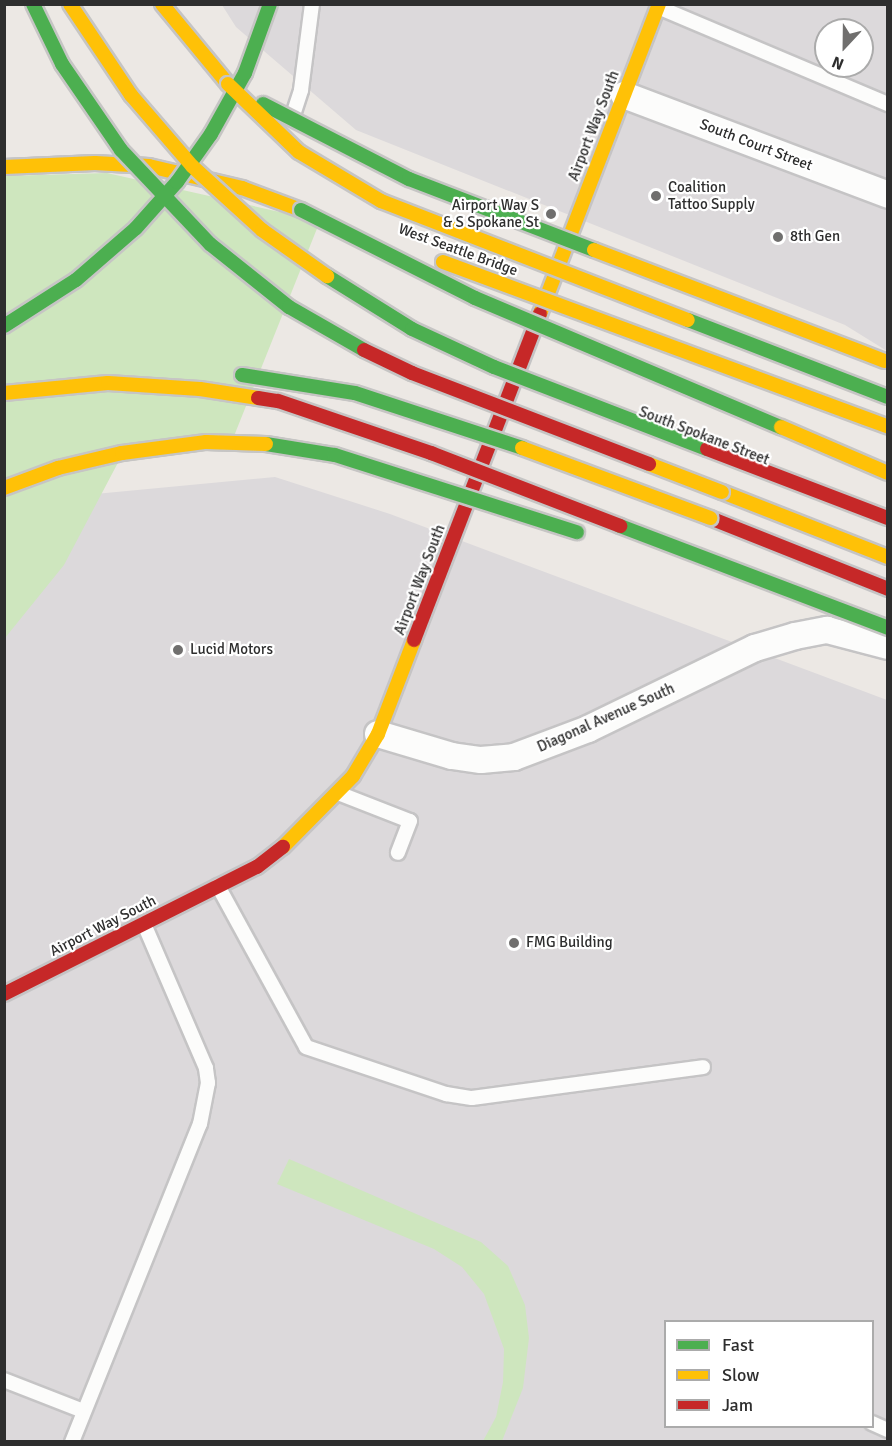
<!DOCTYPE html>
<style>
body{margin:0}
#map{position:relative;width:892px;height:1446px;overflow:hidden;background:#ece8e4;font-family:Signika,sans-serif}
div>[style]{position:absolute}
.industrial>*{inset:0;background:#dcd9db}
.green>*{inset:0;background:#cee6be}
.roads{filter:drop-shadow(2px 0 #c5c4c5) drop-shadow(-2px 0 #c5c4c5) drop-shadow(0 2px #c5c4c5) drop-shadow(0 -2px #c5c4c5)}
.lane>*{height:14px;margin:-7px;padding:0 7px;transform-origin:7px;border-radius:7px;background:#fcfcfb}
.street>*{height:26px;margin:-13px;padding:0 13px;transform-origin:13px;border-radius:13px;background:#fcfcfb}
.slow>*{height:14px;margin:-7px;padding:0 7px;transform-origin:7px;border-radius:7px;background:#ffc107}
.jam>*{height:14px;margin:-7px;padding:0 7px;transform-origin:7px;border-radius:7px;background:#c62828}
.bridges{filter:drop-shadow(2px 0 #c6c5c4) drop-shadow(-2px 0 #c6c5c4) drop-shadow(0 2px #c6c5c4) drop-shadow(0 -2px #c6c5c4)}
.fast-bridge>*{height:14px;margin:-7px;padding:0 7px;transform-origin:7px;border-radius:7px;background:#4caf50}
.slow-bridge>*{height:14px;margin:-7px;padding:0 7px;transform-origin:7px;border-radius:7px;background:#ffc107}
.jam-bridge>*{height:14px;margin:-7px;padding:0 7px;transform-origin:7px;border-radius:7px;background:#c62828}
.dots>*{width:16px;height:16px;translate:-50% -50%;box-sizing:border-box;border:3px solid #fff;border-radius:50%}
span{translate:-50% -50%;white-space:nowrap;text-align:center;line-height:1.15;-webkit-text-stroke:4.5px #fff;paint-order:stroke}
.street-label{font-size:15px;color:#2e2e2e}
.poi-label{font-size:15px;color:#2e2e2e}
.left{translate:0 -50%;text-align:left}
.right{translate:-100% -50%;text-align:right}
.frame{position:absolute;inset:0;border:6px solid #2e2e2e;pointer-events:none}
.legend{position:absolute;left:664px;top:1320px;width:210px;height:108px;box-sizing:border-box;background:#fff;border:2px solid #ababab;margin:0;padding:8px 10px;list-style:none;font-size:18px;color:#2e2e2e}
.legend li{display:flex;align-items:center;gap:12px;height:30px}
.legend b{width:30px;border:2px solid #ababab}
.north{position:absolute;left:814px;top:18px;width:60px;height:60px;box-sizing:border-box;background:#fff;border:2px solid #ababab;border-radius:50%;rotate:202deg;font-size:16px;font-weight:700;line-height:24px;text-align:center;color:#2e2e2e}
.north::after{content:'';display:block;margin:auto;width:21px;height:27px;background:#706f6e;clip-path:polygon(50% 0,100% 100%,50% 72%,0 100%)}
</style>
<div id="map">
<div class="industrial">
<div style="clip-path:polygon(evenodd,222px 5px,887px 5px,887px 351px,845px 325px,356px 130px,236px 27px,222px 5px,826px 30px,862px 30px,862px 66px,826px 66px,826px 30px)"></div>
<div style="clip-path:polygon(evenodd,275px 477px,390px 514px,887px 700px,887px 1441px,5px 1441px,4px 526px,53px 498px,275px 477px,666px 1322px,872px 1322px,872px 1426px,666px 1426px,666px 1322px)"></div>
</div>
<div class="green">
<div style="clip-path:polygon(107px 173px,320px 221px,230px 446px,122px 455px,64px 565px,5px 638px,5px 176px)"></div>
<div style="clip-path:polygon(289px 1159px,481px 1242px,508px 1266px,525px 1305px,529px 1338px,523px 1388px,502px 1441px,483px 1441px,496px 1417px,503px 1382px,504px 1349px,484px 1294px,462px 1267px,434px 1249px,277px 1184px)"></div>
</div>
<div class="roads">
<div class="lane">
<div style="left:658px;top:7px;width:250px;rotate:22.9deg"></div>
<div style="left:294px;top:112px;width:23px;rotate:-72deg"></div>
<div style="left:301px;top:90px;width:87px;rotate:-82.7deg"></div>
<div style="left:338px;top:793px;width:77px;rotate:21.3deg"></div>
<div style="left:410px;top:821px;width:34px;rotate:111deg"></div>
<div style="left:218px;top:886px;width:183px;rotate:61.3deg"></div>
<div style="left:306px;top:1047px;width:148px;rotate:18.6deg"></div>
<div style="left:446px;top:1094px;width:26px;rotate:9deg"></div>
<div style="left:472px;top:1098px;width:233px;rotate:-7.6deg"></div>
<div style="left:4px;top:1380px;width:85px;rotate:21.4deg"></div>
<div style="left:872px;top:1423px;width:17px;rotate:24deg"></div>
<div style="left:72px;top:1442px;width:343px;rotate:-68.1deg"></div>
<div style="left:200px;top:1124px;width:42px;rotate:-79deg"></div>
<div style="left:208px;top:1083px;width:15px;rotate:-98deg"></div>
<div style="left:206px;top:1068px;width:157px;rotate:-113.3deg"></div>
</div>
<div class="street">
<div style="left:624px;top:95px;width:282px;rotate:20.7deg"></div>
<div style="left:378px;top:734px;width:77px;rotate:16.6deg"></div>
<div style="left:452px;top:756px;width:29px;rotate:8deg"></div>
<div style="left:481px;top:760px;width:33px;rotate:-5deg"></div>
<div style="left:514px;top:757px;width:79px;rotate:-20.7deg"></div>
<div style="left:588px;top:729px;width:186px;rotate:-25.9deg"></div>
<div style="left:755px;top:648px;width:42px;rotate:-16.7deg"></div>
<div style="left:795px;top:636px;width:33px;rotate:-11deg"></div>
<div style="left:827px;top:630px;width:63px;rotate:14.7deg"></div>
</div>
<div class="slow">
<div style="left:162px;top:4px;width:104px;rotate:50.5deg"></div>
<div style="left:4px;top:167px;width:91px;rotate:-2.5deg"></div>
<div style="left:95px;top:163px;width:54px;rotate:3.2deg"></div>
<div style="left:149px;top:166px;width:96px;rotate:13.3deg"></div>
<div style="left:242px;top:188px;width:63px;rotate:20.4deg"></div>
<div style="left:540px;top:314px;width:332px;rotate:-69deg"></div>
<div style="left:722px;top:492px;width:178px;rotate:21.4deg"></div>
<div style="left:283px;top:847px;width:100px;rotate:-45.4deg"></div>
<div style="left:353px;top:776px;width:49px;rotate:-59.2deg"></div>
<div style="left:378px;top:734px;width:101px;rotate:-69deg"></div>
</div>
<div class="jam">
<div style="left:710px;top:518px;width:192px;rotate:21.7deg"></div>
<div style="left:414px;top:640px;width:350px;rotate:-68.9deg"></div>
<div style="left:4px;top:994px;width:283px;rotate:-26.7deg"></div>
<div style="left:257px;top:867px;width:33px;rotate:-38deg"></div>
</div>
</div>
<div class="bridges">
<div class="fast-bridge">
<div style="left:33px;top:4px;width:67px;rotate:64.2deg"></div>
<div style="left:62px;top:64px;width:104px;rotate:55.5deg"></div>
<div style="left:121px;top:150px;width:129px;rotate:46.6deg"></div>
<div style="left:210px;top:244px;width:101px;rotate:38.6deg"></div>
<div style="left:289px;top:307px;width:86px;rotate:29.8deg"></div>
<div style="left:263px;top:104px;width:164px;rotate:27.2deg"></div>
<div style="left:409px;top:179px;width:198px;rotate:21deg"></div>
<div style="left:301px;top:210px;width:195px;rotate:26.8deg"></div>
<div style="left:475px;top:298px;width:332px;rotate:22.9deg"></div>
<div style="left:327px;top:276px;width:100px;rotate:31.9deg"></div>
<div style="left:412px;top:329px;width:90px;rotate:24.9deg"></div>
<div style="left:494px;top:367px;width:228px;rotate:21.1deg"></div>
<div style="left:688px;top:320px;width:214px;rotate:21.1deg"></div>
<div style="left:4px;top:326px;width:85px;rotate:-32.6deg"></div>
<div style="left:76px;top:280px;width:79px;rotate:-40.9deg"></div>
<div style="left:136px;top:228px;width:62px;rotate:-48.3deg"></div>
<div style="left:177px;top:182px;width:59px;rotate:-54.7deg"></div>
<div style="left:211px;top:134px;width:70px;rotate:-60.9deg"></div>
<div style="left:245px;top:73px;width:73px;rotate:-70.1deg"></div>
<div style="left:242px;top:375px;width:114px;rotate:9.1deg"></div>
<div style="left:355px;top:393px;width:176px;rotate:18.2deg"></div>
<div style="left:266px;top:444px;width:70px;rotate:9.1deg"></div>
<div style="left:335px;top:455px;width:254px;rotate:17.7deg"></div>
<div style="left:620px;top:526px;width:287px;rotate:20.8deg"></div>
</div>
<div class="slow-bridge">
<div style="left:70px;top:4px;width:110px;rotate:56.2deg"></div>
<div style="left:131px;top:95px;width:94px;rotate:49.3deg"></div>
<div style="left:192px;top:166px;width:95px;rotate:42.4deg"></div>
<div style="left:262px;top:230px;width:80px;rotate:35.3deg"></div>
<div style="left:228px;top:84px;width:98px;rotate:43.8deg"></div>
<div style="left:299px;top:152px;width:96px;rotate:30.9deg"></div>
<div style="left:381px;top:201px;width:329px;rotate:21.2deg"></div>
<div style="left:594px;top:250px;width:311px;rotate:20.9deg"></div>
<div style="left:443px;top:262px;width:475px;rotate:20.3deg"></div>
<div style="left:4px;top:393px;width:104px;rotate:-5.5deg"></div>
<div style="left:108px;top:383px;width:92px;rotate:3.7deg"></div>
<div style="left:200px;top:389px;width:59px;rotate:8.8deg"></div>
<div style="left:781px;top:427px;width:116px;rotate:23.3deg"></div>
<div style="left:522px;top:448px;width:201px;rotate:20.4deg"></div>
<div style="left:649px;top:464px;width:78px;rotate:21deg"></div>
<div style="left:4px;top:488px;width:58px;rotate:-20.3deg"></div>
<div style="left:58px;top:468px;width:66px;rotate:-13.2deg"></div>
<div style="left:122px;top:453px;width:85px;rotate:-7.5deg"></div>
<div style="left:206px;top:442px;width:60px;rotate:1.9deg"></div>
</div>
<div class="jam-bridge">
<div style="left:364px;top:350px;width:53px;rotate:25.6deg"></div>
<div style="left:412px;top:373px;width:254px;rotate:21deg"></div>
<div style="left:258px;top:398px;width:20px;rotate:9deg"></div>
<div style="left:278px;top:401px;width:162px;rotate:18.8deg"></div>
<div style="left:431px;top:453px;width:203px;rotate:21.1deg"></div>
<div style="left:707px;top:449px;width:194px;rotate:20.9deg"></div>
</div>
</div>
<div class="dots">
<div style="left:656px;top:196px;background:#706f6e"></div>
<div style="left:551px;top:214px;background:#706f6e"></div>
<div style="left:778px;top:237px;background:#706f6e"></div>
<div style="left:178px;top:650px;background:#706f6e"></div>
<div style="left:514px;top:943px;background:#706f6e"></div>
</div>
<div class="street-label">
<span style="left:594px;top:126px;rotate:-69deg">Airport Way South</span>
<span style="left:756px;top:145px;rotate:21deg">South Court Street</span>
<span style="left:458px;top:250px;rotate:20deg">West Seattle Bridge</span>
<span style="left:704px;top:436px;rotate:21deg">South Spokane Street</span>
<span style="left:420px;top:580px;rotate:-69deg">Airport Way South</span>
<span style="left:606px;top:718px;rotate:-24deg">Diagonal Avenue South</span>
<span style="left:103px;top:926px;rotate:-27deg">Airport Way South</span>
</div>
<div class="poi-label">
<span class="left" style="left:668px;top:196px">Coalition<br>Tattoo Supply</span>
<span class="right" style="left:539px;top:214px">Airport Way S<br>&amp; S Spokane St</span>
<span class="left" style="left:790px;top:237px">8th Gen</span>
<span class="left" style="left:190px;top:650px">Lucid Motors</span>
<span class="left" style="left:526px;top:943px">FMG Building</span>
</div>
<div class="frame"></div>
<ul class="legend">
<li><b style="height:8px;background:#4caf50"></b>Fast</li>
<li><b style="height:8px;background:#ffc107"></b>Slow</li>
<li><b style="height:8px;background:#c62828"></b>Jam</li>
</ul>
<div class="north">N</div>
</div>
